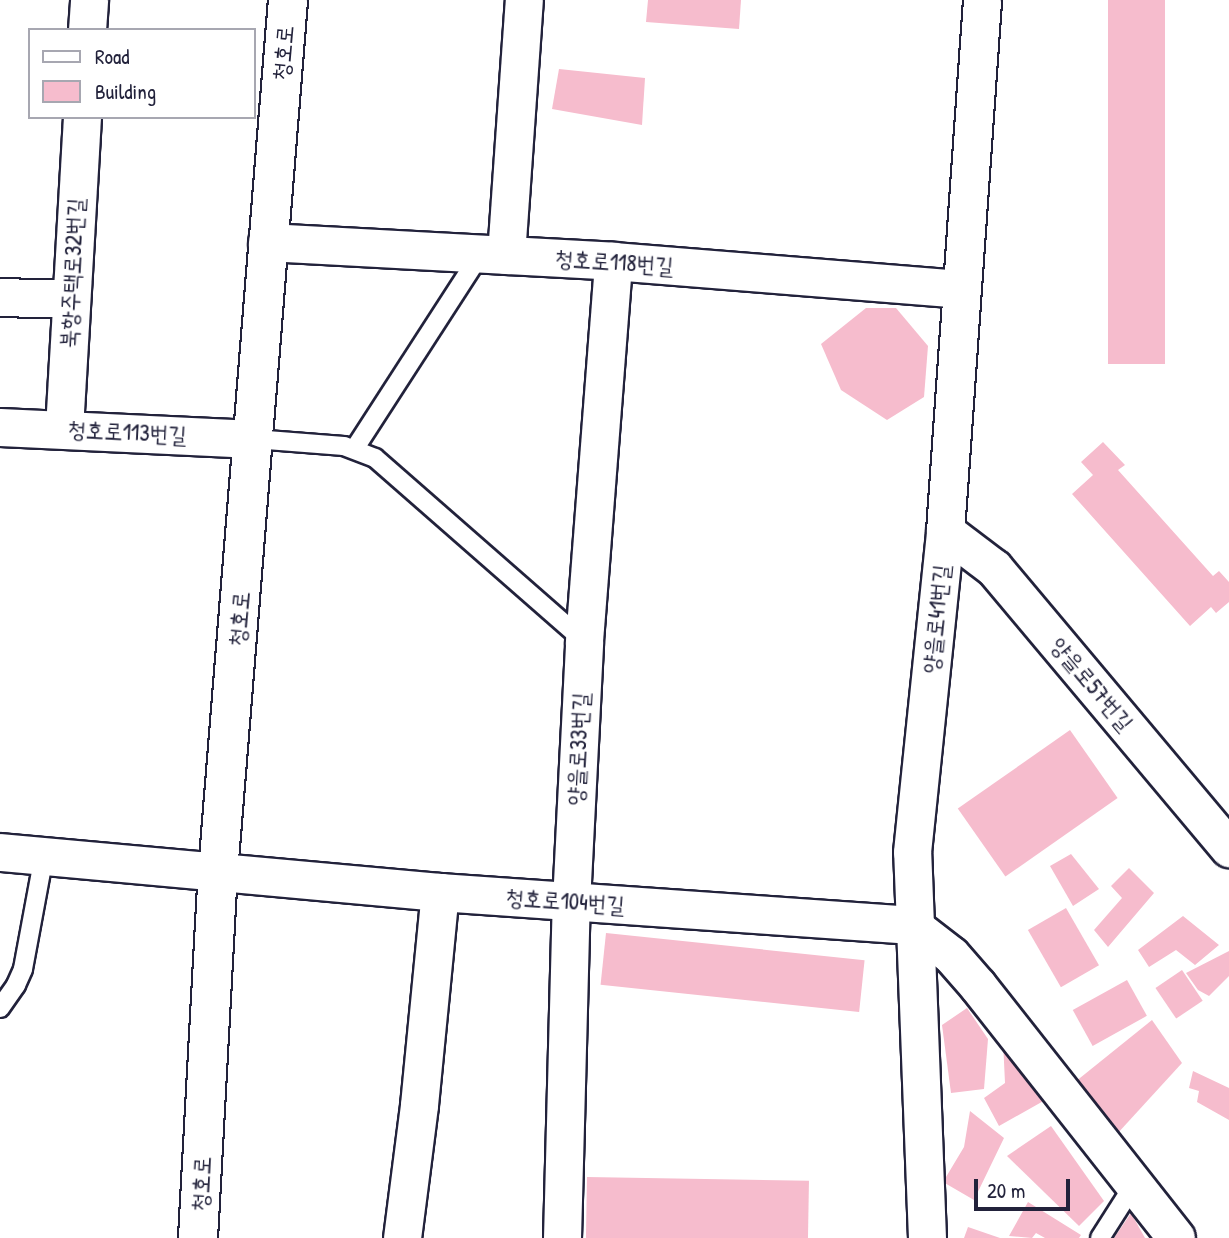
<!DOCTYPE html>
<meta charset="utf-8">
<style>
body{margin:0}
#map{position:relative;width:1229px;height:1238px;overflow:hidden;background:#fff;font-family:"Patrick Hand","Poor Story",sans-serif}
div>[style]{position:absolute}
.building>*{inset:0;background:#f6bccd;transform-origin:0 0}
.roads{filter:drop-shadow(2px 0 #22223b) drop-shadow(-2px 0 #22223b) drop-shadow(0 2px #22223b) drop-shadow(0 -2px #22223b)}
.lane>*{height:18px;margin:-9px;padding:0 9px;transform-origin:9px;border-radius:9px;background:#fff}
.street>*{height:37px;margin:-18.5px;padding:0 18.5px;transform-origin:18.5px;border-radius:18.5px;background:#fff}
.secondary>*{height:38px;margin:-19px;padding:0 19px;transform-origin:19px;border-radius:19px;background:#fff}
span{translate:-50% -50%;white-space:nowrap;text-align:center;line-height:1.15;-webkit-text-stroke:6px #fff;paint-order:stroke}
.street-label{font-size:23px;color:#22223b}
.legend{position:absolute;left:28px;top:28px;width:228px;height:91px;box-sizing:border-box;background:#fff;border:2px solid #a7a7b1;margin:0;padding:9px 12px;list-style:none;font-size:21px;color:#22223b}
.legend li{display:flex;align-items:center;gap:14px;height:35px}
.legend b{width:35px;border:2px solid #a7a7b1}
.scale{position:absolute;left:974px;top:1179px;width:96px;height:32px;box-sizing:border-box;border:4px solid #22223b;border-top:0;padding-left:9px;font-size:21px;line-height:24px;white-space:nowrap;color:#22223b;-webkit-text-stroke:5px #fff;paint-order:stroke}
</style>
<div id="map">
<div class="building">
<div style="clip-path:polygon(648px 0,741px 0,739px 29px,646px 22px)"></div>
<div style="left:1108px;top:0;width:57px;height:364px"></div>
<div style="clip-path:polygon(559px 69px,645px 78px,642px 125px,552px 109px)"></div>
<div style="clip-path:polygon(866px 308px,896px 308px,928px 346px,924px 397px,887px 420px,841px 390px,821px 344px)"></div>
<div style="clip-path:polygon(1103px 442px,1125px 465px,1118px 470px,1213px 576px,1219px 571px,1229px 582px,1229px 602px,1216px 613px,1211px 607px,1190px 626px,1072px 494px,1093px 475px,1081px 462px)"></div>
<div style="left:1070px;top:730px;width:83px;height:137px;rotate:55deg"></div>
<div style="clip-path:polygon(1071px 854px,1099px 889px,1073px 906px,1050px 866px)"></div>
<div style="clip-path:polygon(1129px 868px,1154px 893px,1108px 947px,1094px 930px,1122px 898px,1111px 886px)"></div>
<div style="left:1066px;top:908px;width:66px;height:44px;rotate:60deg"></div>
<div style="clip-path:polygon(1183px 916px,1219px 945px,1195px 965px,1176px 950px,1149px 967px,1138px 950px)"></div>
<div style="left:606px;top:933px;width:260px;height:52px;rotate:6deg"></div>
<div style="clip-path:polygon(1229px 951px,1229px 976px,1209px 996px,1198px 990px,1186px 973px)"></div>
<div style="left:1182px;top:970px;width:37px;height:32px;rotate:56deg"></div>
<div style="left:1127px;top:980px;width:41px;height:62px;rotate:61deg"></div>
<div style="clip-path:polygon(967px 1008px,988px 1039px,984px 1089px,951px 1093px,942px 1025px)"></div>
<div style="clip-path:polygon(1152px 1020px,1182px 1063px,1117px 1134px,1075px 1082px)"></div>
<div style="clip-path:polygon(1003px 1041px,1047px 1099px,999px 1126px,984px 1098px,1005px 1083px)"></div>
<div style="clip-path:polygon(1193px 1071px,1229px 1088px,1229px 1120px,1197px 1102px,1199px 1091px,1189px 1088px)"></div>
<div style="clip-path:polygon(970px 1111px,1004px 1138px,974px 1200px,943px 1182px,964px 1147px)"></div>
<div style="clip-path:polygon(1051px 1126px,1104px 1201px,1079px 1226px,1007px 1156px)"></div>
<div style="left:587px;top:1177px;width:222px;height:61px;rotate:1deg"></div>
<div style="clip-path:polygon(1028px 1202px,1081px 1235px,1079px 1238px,1045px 1238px,1036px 1233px,1032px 1238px,1009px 1236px)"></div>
<div style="clip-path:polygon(1131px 1213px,1145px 1238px,1114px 1238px)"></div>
<div style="clip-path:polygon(968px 1227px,1000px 1238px,964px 1238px)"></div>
</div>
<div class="roads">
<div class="lane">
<div style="left:254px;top:439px;width:90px;rotate:4.4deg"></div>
<div style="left:344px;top:446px;width:33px;rotate:21deg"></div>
<div style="left:375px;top:458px;width:278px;rotate:41.2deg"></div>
<div style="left:355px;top:448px;width:232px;rotate:-57.1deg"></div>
<div style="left:0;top:1008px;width:28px;rotate:-55deg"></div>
<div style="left:16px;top:985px;width:17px;rotate:-66deg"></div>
<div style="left:23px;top:969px;width:115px;rotate:-79.5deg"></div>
<div style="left:1100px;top:1238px;width:65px;rotate:-57.5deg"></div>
</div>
<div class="street">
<div style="left:87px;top:30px;width:30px;rotate:-86deg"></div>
<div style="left:267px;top:242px;width:347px;rotate:3.1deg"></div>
<div style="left:613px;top:261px;width:348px;rotate:4.6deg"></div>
<div style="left:506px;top:255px;width:256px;rotate:-86deg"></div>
<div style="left:0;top:297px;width:70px;rotate:1.6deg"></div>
<div style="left:0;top:427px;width:254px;rotate:2.7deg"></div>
<div style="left:64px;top:429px;width:313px;rotate:-86.7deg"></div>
<div style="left:945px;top:531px;width:61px;rotate:37.1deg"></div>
<div style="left:994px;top:568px;width:366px;rotate:50deg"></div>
<div style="left:0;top:852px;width:442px;rotate:5.2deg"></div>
<div style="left:440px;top:892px;width:473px;rotate:4deg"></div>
<div style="left:912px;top:925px;width:49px;rotate:37.6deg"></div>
<div style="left:951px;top:955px;width:41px;rotate:48.9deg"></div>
<div style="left:978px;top:986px;width:320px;rotate:51.8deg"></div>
<div style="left:402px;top:1238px;width:134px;rotate:-82.7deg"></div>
<div style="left:419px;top:1105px;width:214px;rotate:-84.4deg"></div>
<div style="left:562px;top:1238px;width:336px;rotate:-88.5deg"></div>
<div style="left:571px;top:902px;width:261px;rotate:-87.1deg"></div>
<div style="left:584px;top:641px;width:381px;rotate:-85.6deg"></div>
<div style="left:927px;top:1238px;width:386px;rotate:-92.2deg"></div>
<div style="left:912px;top:852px;width:323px;rotate:-84.1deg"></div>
<div style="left:945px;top:531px;width:532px;rotate:-86.01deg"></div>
</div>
<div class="secondary">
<div style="left:198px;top:1238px;width:367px;rotate:-86.9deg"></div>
<div style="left:218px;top:872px;width:875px;rotate:-85.41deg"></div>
</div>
</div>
<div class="street-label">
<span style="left:283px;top:53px;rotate:-85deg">청호로</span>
<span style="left:614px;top:262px;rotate:4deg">청호로118번길</span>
<span style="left:72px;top:273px;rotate:-87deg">북항주택로32번길</span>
<span style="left:127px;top:432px;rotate:3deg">청호로113번길</span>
<span style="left:239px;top:619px;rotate:-85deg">청호로</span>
<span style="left:936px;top:619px;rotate:-84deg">양을로41번길</span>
<span style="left:1092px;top:684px;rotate:50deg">양을로57번길</span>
<span style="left:578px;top:749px;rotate:-87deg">양을로33번길</span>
<span style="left:565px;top:901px;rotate:4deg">청호로104번길</span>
<span style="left:201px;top:1184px;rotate:-87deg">청호로</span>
</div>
<ul class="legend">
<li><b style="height:9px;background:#fff"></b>Road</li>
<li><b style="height:19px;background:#f6bccd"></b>Building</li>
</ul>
<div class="scale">20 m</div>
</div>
